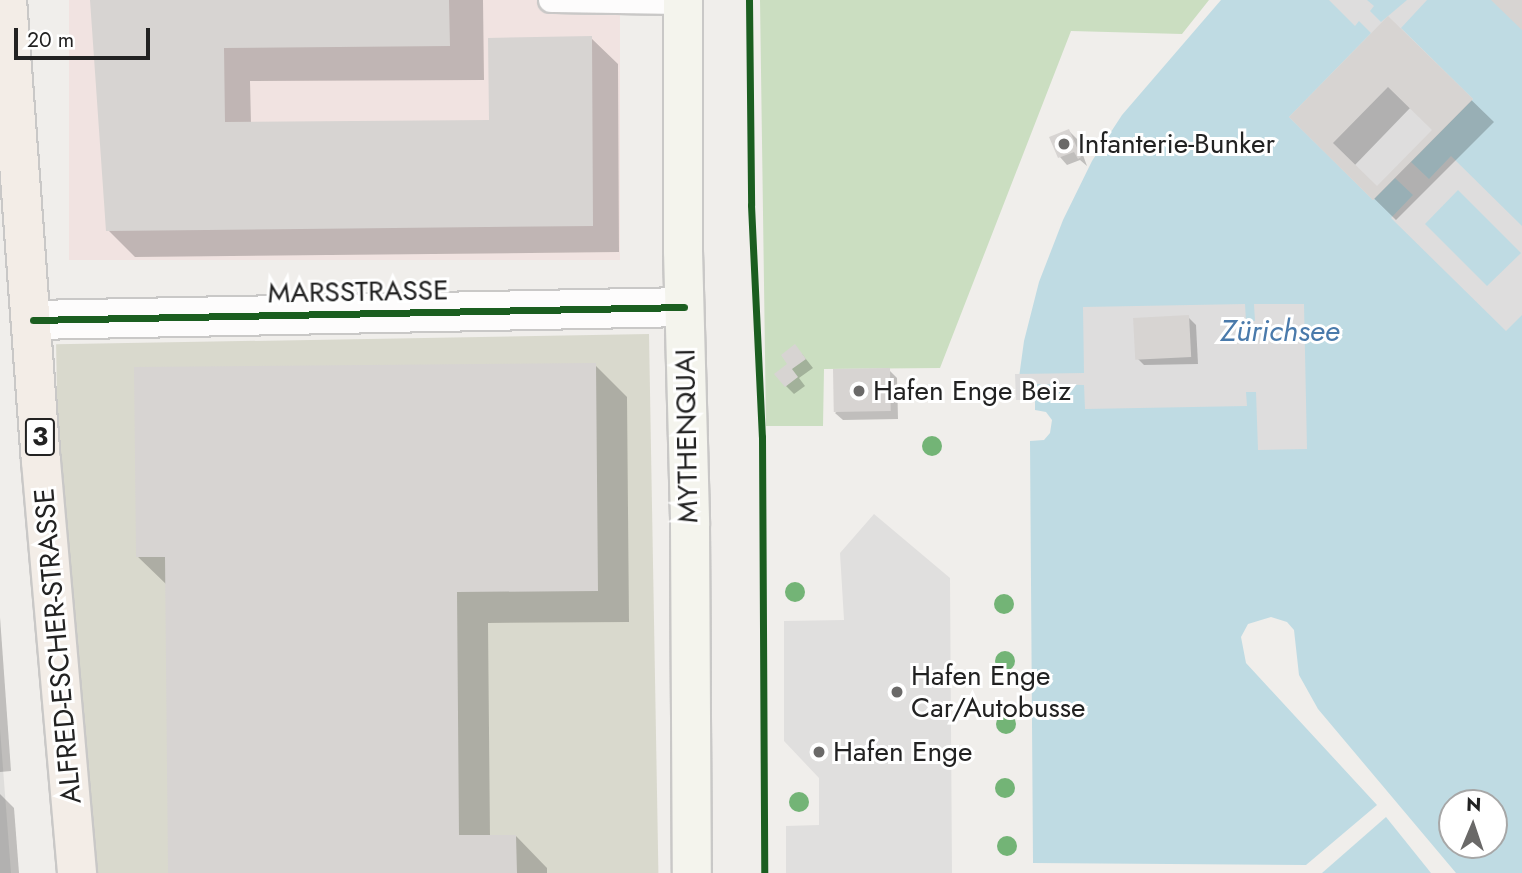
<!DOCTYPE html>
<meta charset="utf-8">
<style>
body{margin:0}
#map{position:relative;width:1522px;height:873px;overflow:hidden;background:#f0eeeb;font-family:Jost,sans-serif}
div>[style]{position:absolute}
.residential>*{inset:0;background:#dfdedc}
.commercial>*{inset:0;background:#f1e3e1;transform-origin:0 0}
.construction>*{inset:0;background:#d9d9cd;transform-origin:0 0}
.forest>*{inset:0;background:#cbdec1}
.parking>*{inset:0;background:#e0dfde}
.water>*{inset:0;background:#bfdbe3}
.pier>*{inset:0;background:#dedddd}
.shadow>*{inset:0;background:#0003}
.building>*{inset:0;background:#d7d4d2;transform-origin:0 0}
.roads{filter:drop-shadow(2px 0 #c9c8c7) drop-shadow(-2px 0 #c9c8c7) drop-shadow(0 2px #c9c8c7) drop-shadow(0 -2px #c9c8c7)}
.service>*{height:24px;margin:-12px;padding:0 12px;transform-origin:12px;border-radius:12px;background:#fdfcfc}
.minor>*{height:38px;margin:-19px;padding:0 19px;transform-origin:19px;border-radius:19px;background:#fdfcfc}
.secondary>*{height:38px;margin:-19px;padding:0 19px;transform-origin:19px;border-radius:19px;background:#f4f4ed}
.primary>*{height:38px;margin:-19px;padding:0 19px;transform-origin:19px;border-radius:19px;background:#f3ede7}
.cycleway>*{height:7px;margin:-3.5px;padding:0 3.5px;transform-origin:3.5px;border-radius:3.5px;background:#1b5e20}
.trees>*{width:20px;height:20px;margin:-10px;border-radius:50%;background:#73b476}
.dots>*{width:19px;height:19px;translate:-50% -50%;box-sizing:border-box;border:4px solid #fff;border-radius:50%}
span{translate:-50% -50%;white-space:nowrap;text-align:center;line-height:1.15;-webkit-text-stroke:6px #fff;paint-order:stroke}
.shield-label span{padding:2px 5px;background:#fff;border:2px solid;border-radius:5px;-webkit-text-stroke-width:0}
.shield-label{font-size:26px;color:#222;font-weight:700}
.poi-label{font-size:28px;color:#222}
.left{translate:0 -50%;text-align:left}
.street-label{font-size:28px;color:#222}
.water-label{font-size:30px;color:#4a7aab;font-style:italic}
.north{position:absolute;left:1438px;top:789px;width:70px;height:70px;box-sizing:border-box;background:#fff;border:2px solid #a7a7a7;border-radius:50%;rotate:2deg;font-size:19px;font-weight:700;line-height:28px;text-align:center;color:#222}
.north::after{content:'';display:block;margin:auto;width:24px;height:32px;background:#6a6968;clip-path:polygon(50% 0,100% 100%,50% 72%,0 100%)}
.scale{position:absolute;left:14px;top:28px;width:136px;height:32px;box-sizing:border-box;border:4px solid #222;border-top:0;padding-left:9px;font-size:21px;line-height:24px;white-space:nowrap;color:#222;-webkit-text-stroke:5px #fff;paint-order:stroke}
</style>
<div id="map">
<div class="residential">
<div style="clip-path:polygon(0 729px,11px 873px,0 873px)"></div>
</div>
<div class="commercial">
<div style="left:69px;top:0;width:551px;height:260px"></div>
</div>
<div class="construction">
<div style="left:649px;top:334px;width:539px;height:593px;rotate:89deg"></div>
</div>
<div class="forest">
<div style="clip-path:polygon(760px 0,1209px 0,1182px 34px,1071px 31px,940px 368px,824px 369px,823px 426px,766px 426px)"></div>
</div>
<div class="parking">
<div style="clip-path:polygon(874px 514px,950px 578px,952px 873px,786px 873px,786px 826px,819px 825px,819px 778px,784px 741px,784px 621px,844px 620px,840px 553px)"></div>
</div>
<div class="water">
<div style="clip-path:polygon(evenodd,1221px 0,1522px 0,1522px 873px,1456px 873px,1318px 709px,1299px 675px,1294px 630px,1287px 622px,1271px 617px,1248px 624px,1241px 637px,1246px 663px,1377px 805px,1306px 865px,1033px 863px,1030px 441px,1044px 440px,1050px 433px,1052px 420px,1046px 412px,1035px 410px,1035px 392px,1017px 392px,1024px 341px,1039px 282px,1063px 220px,1092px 161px,1122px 115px,1221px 0,1452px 803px,1494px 803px,1494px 845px,1452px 845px,1452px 803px)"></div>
<div style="clip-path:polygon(1386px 817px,1431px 873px,1322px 873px)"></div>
</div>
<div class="pier">
<div style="clip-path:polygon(evenodd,1329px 0,1367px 0,1374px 6px,1370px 11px,1381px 22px,1407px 0,1427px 0,1401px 28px,1473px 99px,1411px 162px,1429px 179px,1451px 156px,1522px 226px,1522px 315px,1506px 331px,1391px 218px,1413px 195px,1395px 178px,1373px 200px,1289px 117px,1371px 33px,1359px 21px,1355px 26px,1329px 0,1458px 190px,1521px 253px,1487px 286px,1425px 224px,1458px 190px)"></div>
<div style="clip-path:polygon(1245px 304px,1246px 322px,1255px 321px,1254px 304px,1304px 304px,1307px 449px,1258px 450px,1256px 392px,1246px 392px,1247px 406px,1085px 409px,1084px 385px,1033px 384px,1033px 400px,1016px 400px,1015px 374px,1084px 373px,1083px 307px)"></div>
</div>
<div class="shadow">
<div style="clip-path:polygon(91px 0,483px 0,484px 80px,250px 81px,251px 124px,490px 122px,591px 38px,618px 64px,619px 252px,135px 257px,108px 230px)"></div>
<div style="clip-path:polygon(evenodd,1388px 19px,1494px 122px,1396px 220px,1291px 117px,1388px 19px,1411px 107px,1434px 130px,1377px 189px,1354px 166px,1411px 107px)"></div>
<div style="clip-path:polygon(1069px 131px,1077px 139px,1087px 166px,1080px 160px,1067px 165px,1060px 157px)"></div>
<div style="clip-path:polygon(1188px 317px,1196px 325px,1198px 364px,1144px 365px,1136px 357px)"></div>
<div style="clip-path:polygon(802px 354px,813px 368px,799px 378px,805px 386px,794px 394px,786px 386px,790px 364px)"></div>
<div style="clip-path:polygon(595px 365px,627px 397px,629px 622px,488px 623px,490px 837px,516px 836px,547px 868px,547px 873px,169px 873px,167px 585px,137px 556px)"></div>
<div style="clip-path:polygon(889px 370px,897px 378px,898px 419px,843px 420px,835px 413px)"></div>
<div style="clip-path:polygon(0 617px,11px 771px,0 772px)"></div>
<div style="clip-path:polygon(0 794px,14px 808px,19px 873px,0 873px)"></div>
</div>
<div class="building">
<div style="clip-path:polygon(90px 0,449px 0,450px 46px,224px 48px,225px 122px,489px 120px,488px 38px,592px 36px,593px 226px,106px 231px)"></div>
<div style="clip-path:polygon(1491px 0,1522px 0,1522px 30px)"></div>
<div style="clip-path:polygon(evenodd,1388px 16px,1473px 99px,1373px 200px,1289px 117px,1388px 16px,1388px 87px,1432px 130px,1377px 186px,1333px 143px,1388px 87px)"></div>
<div style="clip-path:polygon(1069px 129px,1081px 157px,1078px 159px,1074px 152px,1058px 158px,1049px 137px)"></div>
<div style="left:1189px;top:315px;width:42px;height:56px;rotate:87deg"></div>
<div style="clip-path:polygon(795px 344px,806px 359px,792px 369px,798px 377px,785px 387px,774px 374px,787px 364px,781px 355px)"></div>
<div style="clip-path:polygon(596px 363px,598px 591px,457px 592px,459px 835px,516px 835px,517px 873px,168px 873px,165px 557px,136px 557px,134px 367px)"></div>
<div style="left:890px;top:368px;width:43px;height:57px;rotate:89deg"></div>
</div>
<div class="roads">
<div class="service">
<div style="left:551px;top:0;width:132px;rotate:0.9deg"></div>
</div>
<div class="minor">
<div style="left:33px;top:320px;width:651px;rotate:-1.14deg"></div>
</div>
<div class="secondary">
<div style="left:683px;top:0;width:251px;rotate:90deg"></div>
<div style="left:683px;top:251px;width:274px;rotate:88.5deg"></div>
<div style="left:690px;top:525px;width:348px;rotate:89.7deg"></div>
</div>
<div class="primary">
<div style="left:7px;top:0;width:462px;rotate:85.8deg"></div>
<div style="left:41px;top:461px;width:414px;rotate:85deg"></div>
</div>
</div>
<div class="cycleway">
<div style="left:749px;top:0;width:205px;rotate:89.4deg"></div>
<div style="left:751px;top:205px;width:232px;rotate:87.3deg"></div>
<div style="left:762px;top:437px;width:436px;rotate:89.7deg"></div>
<div style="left:33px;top:320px;width:651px;rotate:-1.14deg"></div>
</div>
<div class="trees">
<div style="left:932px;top:446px"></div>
<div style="left:795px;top:592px"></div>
<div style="left:1004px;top:604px"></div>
<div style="left:1005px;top:661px"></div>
<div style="left:1006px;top:724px"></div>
<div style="left:1005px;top:788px"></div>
<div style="left:799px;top:802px"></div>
<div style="left:1007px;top:846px"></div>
</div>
<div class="dots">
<div style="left:1064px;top:144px;background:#6a6968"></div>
<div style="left:859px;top:391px;background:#6a6968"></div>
<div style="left:897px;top:692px;background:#6a6968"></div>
<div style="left:819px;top:752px;background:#6a6968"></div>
</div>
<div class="shield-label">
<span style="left:40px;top:437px">3</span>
</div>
<div class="poi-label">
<span class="left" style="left:1078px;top:144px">Infanterie-Bunker</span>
<span class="left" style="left:873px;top:391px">Hafen Enge Beiz</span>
<span class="left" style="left:911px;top:692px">Hafen Enge<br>Car/Autobusse</span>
<span class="left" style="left:833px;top:752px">Hafen Enge</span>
</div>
<div class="street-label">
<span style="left:358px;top:292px;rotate:-1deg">MARSSTRASSE</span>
<span style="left:687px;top:436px;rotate:-91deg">MYTHENQUAI</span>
<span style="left:58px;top:646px;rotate:-95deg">ALFRED-ESCHER-STRASSE</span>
</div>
<div class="water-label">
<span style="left:1280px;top:331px">Zürichsee</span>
</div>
<div class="north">N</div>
<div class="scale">20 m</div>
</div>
